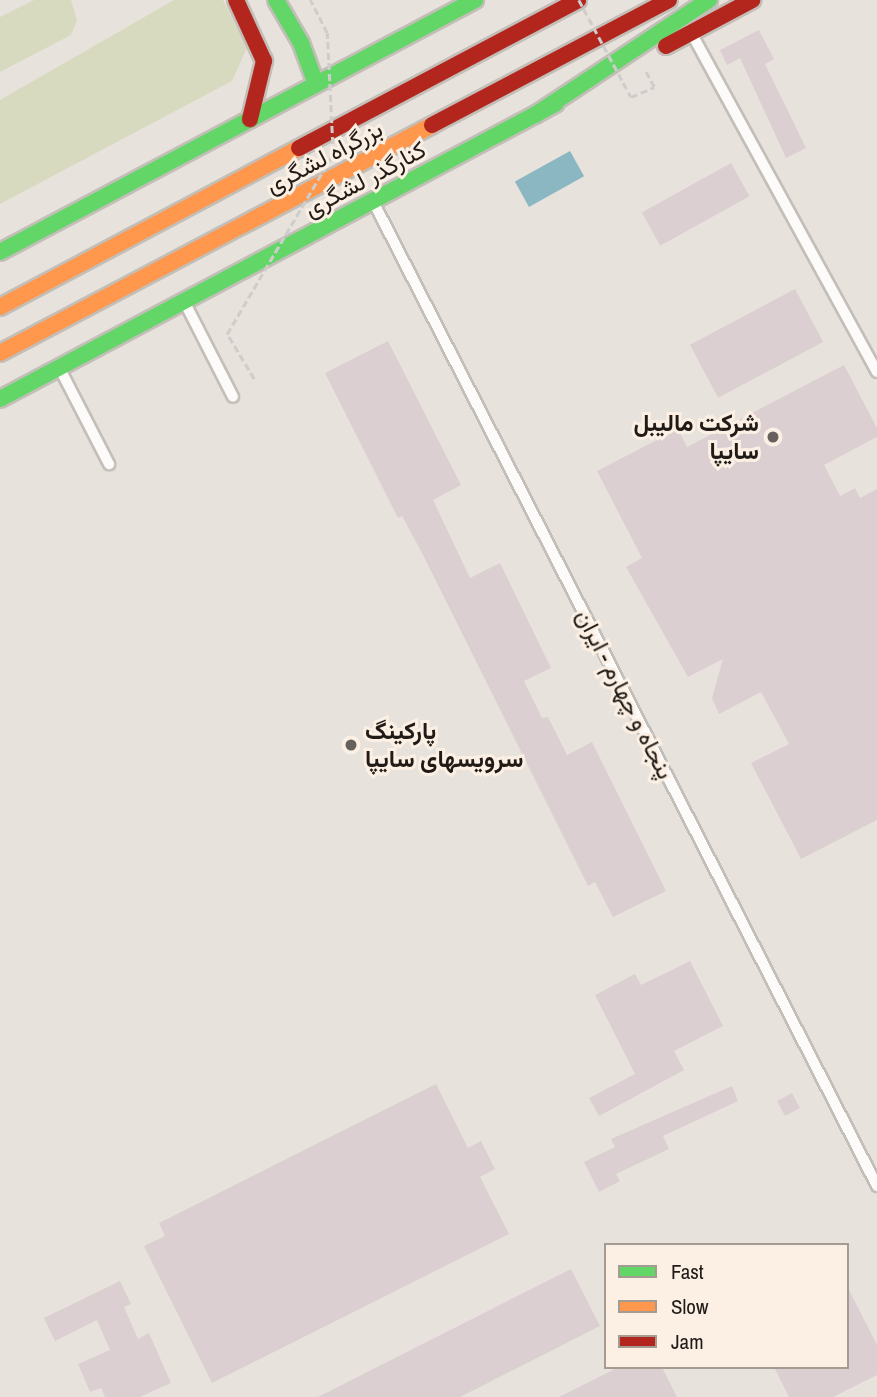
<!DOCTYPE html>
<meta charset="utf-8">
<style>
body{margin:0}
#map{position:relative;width:877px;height:1397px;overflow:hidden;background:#e8e2dc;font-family:"Archivo Narrow",Vazirmatn,sans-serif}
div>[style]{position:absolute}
.green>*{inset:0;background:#d8dac0}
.water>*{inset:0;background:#8ab7c1;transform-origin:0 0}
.building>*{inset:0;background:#dccfd2;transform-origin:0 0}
.path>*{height:2.5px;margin-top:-1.25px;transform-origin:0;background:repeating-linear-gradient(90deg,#cecdcb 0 7px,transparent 0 10.5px)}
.roads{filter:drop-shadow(2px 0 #c3beb8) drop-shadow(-2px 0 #c3beb8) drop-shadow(0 2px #c3beb8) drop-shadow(0 -2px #c3beb8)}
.lane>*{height:10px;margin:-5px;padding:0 5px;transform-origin:5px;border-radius:5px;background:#fcfbfa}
.fast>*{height:16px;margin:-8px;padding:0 8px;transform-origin:8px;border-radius:8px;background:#63d668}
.slow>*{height:16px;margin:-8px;padding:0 8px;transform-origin:8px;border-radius:8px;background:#ff974d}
.jam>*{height:16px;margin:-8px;padding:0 8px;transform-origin:8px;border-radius:8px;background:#b3261e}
.path-bridge>*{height:2.5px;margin-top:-1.25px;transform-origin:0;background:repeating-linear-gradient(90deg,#cecdcb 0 7px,transparent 0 10.5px)}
.dots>*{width:19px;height:19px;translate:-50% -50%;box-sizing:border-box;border:4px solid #fcf0e4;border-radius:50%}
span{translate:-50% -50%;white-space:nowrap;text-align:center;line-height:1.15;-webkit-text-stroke:6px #fcf0e4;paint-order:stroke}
.street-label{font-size:24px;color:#201b17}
.poi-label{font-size:24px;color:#201b17;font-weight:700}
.right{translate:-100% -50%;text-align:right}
.left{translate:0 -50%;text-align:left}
.legend{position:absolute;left:604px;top:1243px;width:245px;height:126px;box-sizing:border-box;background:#fcf0e4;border:2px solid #a49b92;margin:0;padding:9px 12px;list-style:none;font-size:21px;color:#201b17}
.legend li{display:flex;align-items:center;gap:14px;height:35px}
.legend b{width:35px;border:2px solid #a49b92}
</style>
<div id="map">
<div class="green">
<i style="clip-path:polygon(34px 0,71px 0,77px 20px,71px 35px,0 72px,0 17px)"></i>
<i style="clip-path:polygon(174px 0,223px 0,247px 48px,232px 81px,0 204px,0 100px)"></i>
</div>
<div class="water">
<i style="left:570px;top:151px;width:29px;height:63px;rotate:61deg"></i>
</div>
<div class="building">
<i style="clip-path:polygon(759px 30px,774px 59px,765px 64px,806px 148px,786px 158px,740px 58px,727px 65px,720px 50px)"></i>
<i style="left:731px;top:163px;width:38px;height:102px;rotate:61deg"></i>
<i style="left:795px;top:289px;width:60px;height:119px;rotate:62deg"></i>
<i style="clip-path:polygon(388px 341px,461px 485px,433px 500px,470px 578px,500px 563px,551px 668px,524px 681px,542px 718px,548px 717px,567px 755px,592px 742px,666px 891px,613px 917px,595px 882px,588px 886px,422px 553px,402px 516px,398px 518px,325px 373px)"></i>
<i style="clip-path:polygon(844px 365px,877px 428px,877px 437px,824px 465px,840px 496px,855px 488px,860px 498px,877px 489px,877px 820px,801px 859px,751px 763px,789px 744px,761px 692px,719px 714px,712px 698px,723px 659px,688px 677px,626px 567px,642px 558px,597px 471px,678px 429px,687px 447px)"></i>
<i style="clip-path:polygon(690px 961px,723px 1026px,674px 1051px,684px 1070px,599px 1116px,589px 1098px,635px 1074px,595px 995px,635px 974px,641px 985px)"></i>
<i style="clip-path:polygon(436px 1084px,468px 1148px,481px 1141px,495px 1169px,480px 1177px,509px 1234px,212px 1383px,144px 1246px,165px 1236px,159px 1223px)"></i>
<i style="clip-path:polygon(732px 1086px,738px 1101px,663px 1136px,669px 1149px,616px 1174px,620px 1181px,599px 1192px,584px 1162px,615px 1147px,611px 1139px)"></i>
<i style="left:792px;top:1093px;width:17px;height:17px;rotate:62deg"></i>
<i style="clip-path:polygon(571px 1269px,600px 1326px,460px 1397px,318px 1397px)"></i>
<i style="clip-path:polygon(120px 1281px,131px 1304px,124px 1307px,138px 1339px,149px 1333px,171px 1383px,140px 1397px,105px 1397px,101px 1388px,90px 1392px,78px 1364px,110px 1350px,97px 1320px,55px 1341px,44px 1318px)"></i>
<i style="clip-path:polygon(847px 1286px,877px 1345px,877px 1375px,833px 1397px,789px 1397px,774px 1367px,847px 1367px)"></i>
<i style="clip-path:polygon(619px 1367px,662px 1367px,677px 1397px,559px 1397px)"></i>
</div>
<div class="path">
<i style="left:631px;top:97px;width:25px;rotate:-23deg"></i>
<i style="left:654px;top:87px;width:17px;rotate:-118deg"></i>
</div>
<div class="roads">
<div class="lane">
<i style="left:693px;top:36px;width:383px;rotate:61.3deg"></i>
<i style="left:375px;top:205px;width:1102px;rotate:62.9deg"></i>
<i style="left:186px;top:305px;width:103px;rotate:62.9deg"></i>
<i style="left:61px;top:371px;width:105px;rotate:62.7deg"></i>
</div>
<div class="fast">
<i style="left:276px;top:0;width:50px;rotate:59.8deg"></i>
<i style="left:301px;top:43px;width:44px;rotate:69.9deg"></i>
<i style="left:535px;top:115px;width:209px;rotate:-33.5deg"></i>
<i style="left:0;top:252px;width:538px;rotate:-27.95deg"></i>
<i style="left:0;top:399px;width:629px;rotate:-27.99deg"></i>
</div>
<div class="slow">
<i style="left:0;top:307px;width:339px;rotate:-28deg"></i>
<i style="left:0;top:353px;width:488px;rotate:-27.8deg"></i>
</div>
<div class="jam">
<i style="left:236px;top:0;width:67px;rotate:65.3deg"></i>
<i style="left:264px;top:61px;width:60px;rotate:103.6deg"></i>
<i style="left:666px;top:46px;width:98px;rotate:-28.1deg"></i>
<i style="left:432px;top:125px;width:268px;rotate:-27.8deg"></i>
<i style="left:299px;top:148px;width:316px;rotate:-27.9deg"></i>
</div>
</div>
<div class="path-bridge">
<i style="left:579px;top:0;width:110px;rotate:61.8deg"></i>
<i style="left:254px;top:379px;width:52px;rotate:-121deg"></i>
<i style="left:227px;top:334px;width:209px;rotate:-59.5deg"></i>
<i style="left:333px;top:154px;width:121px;rotate:-92.8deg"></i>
<i style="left:327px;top:33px;width:37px;rotate:-117deg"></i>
</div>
<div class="dots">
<i style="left:773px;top:437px;background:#66615c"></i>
<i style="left:351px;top:745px;background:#66615c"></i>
</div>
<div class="street-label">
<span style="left:324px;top:157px;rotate:-28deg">بزرگراه لشگری</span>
<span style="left:365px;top:179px;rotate:-28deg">کنارگذر لشگری</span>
<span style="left:625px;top:694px;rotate:63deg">پنجاه و چهارم - ایران</span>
</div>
<div class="poi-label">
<span class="right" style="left:759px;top:437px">شرکت مالیبل<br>سایپا</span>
<span class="left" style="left:365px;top:745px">پارکینگ<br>سرویسهای سایپا</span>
</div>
<ul class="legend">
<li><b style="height:9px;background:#63d668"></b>Fast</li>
<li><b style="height:9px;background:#ff974d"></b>Slow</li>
<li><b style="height:9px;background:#b3261e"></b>Jam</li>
</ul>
</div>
